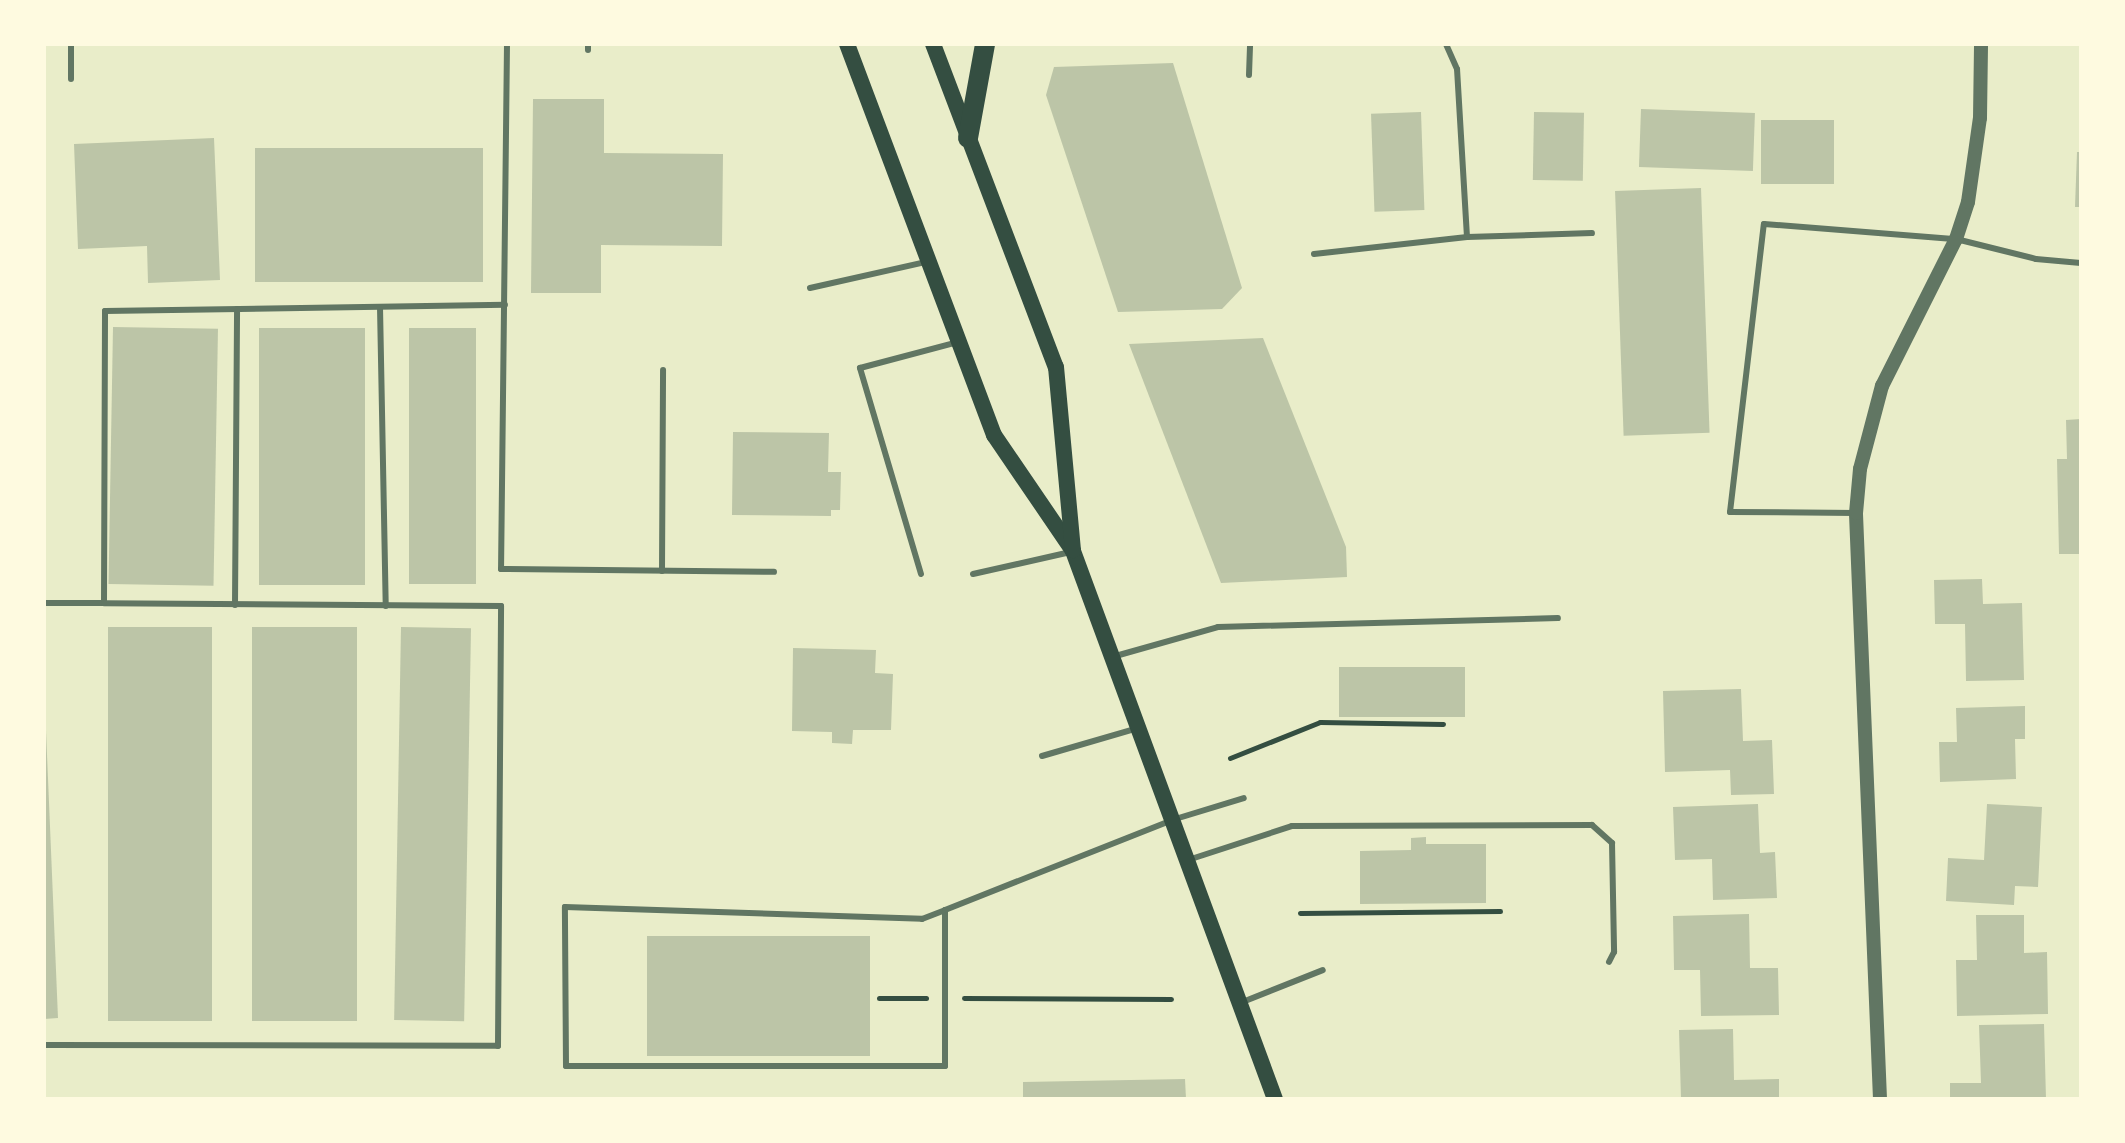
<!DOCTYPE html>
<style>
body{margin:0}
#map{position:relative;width:2125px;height:1143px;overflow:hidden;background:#e9edc9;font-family:Ubuntu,sans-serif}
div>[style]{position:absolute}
.building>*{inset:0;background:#bcc5a7;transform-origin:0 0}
.path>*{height:5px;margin:-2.5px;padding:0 2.5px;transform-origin:2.5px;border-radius:2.5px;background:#344e41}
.service>*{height:6px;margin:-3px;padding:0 3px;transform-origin:3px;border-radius:3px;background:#617663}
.tertiary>*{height:14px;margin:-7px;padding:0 7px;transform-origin:7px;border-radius:7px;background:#617663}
.secondary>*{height:16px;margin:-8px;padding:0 8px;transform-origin:8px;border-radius:8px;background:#344e41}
.primary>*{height:20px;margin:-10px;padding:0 10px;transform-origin:10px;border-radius:10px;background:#344e41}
span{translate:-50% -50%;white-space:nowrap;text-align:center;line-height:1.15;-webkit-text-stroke:6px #fefae0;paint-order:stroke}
.frame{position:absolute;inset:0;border:46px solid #fefae0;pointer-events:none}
</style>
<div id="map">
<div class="building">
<i style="clip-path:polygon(1173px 63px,1242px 288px,1222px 309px,1118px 312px,1046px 95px,1054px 67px)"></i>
<i style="clip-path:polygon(533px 99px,604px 99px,604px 153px,723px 154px,722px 246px,601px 245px,601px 293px,531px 293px)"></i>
<i style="left:1641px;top:109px;width:114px;height:58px;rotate:2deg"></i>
<i style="left:1421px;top:112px;width:98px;height:50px;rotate:88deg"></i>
<i style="left:1534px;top:112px;width:50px;height:68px;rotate:1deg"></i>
<i style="left:1761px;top:120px;width:73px;height:64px"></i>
<i style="clip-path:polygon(214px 138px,220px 280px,148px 283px,147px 246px,78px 249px,74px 144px)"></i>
<i style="left:255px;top:148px;width:228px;height:134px"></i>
<i style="clip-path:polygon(2077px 152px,2081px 152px,2081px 207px,2075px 207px)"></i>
<i style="left:1701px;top:188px;width:245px;height:86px;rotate:88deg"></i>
<i style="left:113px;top:327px;width:105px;height:257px;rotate:1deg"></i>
<i style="left:259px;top:328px;width:106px;height:257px"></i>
<i style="left:409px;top:328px;width:67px;height:256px"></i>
<i style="clip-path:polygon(1263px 338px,1346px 547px,1347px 577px,1221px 583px,1129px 344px)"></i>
<i style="clip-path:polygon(2081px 419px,2081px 554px,2059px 554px,2057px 459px,2067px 459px,2066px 420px)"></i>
<i style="clip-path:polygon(733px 432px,829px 433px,828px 472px,841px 472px,840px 510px,831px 510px,831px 516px,732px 515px)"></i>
<i style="clip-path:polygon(1982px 579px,1983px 604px,2022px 603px,2024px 680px,1966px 681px,1965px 624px,1935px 624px,1934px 580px)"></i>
<i style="left:108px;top:627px;width:104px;height:394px"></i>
<i style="left:252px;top:627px;width:105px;height:394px"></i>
<i style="left:401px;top:627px;width:70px;height:393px;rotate:1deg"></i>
<i style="clip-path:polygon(793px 648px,876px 650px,875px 673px,893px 674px,891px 730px,853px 730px,852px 744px,832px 743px,832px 732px,792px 731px)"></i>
<i style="left:1339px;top:667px;width:126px;height:50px"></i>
<i style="clip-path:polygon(44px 683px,58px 1018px,44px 1019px)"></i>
<i style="clip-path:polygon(1741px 689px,1743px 741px,1772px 740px,1774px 794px,1731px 795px,1730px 770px,1665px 772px,1663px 691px)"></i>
<i style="clip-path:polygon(2025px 706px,2025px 739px,2015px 739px,2016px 779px,1940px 782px,1939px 742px,1957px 742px,1956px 708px)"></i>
<i style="clip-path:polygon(1758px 804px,1760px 853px,1775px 852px,1777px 898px,1713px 900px,1712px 859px,1675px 860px,1673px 807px)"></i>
<i style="clip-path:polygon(1987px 804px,2042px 807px,2038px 887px,2015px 886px,2014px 905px,1946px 901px,1948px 858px,1984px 860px)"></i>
<i style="clip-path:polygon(1426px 837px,1426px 844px,1486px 844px,1486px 903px,1360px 904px,1360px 851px,1411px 850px,1411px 838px)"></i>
<i style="clip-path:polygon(1749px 914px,1750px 968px,1778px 968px,1779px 1015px,1701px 1016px,1700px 970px,1674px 970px,1673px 916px)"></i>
<i style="clip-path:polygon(1976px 915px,2024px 915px,2024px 953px,2047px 952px,2048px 1014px,1957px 1016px,1956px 960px,1977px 960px)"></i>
<i style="left:870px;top:936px;width:120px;height:223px;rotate:90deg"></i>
<i style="clip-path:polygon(2044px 1024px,2046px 1099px,1950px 1099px,1950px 1083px,1981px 1083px,1979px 1025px)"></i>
<i style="clip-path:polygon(1733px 1029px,1734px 1080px,1779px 1079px,1779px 1099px,1681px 1099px,1679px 1030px)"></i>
<i style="clip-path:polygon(1185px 1079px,1186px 1099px,1023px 1099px,1023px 1082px)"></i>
</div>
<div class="path">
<i style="left:1230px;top:758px;width:97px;rotate:-21.8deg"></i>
<i style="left:1320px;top:722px;width:123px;rotate:0.9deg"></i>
<i style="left:1300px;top:913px;width:200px;rotate:-0.6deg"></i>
<i style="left:879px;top:998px;width:47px"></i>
<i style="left:964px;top:998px;width:207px;rotate:0.3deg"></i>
</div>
<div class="service">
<i style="left:71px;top:44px;width:35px;rotate:90deg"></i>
<i style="left:507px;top:44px;width:525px;rotate:90.65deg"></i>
<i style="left:501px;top:569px;width:273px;rotate:0.6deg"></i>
<i style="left:588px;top:44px;width:6px;rotate:90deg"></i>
<i style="left:1249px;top:75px;width:31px;rotate:-88deg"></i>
<i style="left:1467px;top:237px;width:125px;rotate:-1.8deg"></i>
<i style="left:1314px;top:254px;width:154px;rotate:-6.3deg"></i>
<i style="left:1467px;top:237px;width:168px;rotate:-93.4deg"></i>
<i style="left:1457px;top:69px;width:27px;rotate:-114deg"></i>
<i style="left:810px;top:288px;width:118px;rotate:-12.7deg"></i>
<i style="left:380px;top:307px;width:299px;rotate:88.9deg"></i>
<i style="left:1856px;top:513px;width:126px;rotate:-179.5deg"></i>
<i style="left:1730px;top:512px;width:290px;rotate:-83.3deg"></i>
<i style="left:1764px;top:224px;width:193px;rotate:4.5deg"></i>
<i style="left:1956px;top:239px;width:82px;rotate:14deg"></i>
<i style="left:2036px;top:259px;width:45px;rotate:5.1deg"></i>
<i style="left:662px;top:571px;width:201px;rotate:-89.7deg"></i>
<i style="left:921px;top:574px;width:215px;rotate:-106.5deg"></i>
<i style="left:860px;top:368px;width:101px;rotate:-14.9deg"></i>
<i style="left:973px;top:574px;width:100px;rotate:-12.7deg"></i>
<i style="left:44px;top:603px;width:60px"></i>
<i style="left:235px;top:605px;width:296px;rotate:-89.6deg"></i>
<i style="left:1112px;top:657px;width:110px;rotate:-15.8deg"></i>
<i style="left:1218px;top:627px;width:340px;rotate:-1.5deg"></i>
<i style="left:1042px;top:756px;width:97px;rotate:-16.2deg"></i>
<i style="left:1188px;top:860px;width:109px;rotate:-18.1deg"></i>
<i style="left:1292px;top:826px;width:300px;rotate:-0.2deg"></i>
<i style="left:1592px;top:825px;width:27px;rotate:42deg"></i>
<i style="left:1612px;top:843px;width:109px;rotate:88.9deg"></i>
<i style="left:1614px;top:952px;width:11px;rotate:117deg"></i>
<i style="left:945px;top:910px;width:156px;rotate:90deg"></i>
<i style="left:945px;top:1066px;width:379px;rotate:180deg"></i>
<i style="left:566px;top:1066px;width:159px;rotate:-90.4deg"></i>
<i style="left:565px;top:907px;width:357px;rotate:1.9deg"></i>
<i style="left:922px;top:919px;width:25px;rotate:-21deg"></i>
<i style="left:945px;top:910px;width:244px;rotate:-21.6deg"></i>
<i style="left:1172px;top:820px;width:75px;rotate:-17deg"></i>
<i style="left:1240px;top:1003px;width:89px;rotate:-21.7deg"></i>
<i style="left:44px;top:1045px;width:454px;rotate:0.1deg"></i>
<i style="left:498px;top:1046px;width:440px;rotate:-89.6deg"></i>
<i style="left:501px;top:606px;width:397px;rotate:-179.6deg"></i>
<i style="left:104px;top:603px;width:292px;rotate:-89.8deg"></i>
<i style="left:105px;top:311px;width:400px;rotate:-0.9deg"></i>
</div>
<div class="tertiary">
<i style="left:1880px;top:1099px;width:586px;rotate:-92.35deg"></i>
<i style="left:1856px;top:513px;width:44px;rotate:-84.8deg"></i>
<i style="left:1860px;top:469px;width:86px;rotate:-75.2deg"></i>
<i style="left:1882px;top:386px;width:165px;rotate:-63.3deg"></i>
<i style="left:1956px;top:239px;width:39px;rotate:-72deg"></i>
<i style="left:1968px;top:202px;width:85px;rotate:-81.9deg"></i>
<i style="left:1980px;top:118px;width:74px;rotate:-89.2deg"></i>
</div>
<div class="secondary">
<i style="left:847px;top:44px;width:418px;rotate:69.4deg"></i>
<i style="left:994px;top:435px;width:140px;rotate:55.7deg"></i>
<i style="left:1073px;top:551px;width:584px;rotate:69.77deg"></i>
<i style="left:933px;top:44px;width:346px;rotate:69.2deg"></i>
<i style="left:1056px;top:367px;width:184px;rotate:84.7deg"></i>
</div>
<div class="primary">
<i style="left:968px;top:138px;width:96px;rotate:-79.7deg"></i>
</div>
<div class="frame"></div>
</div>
